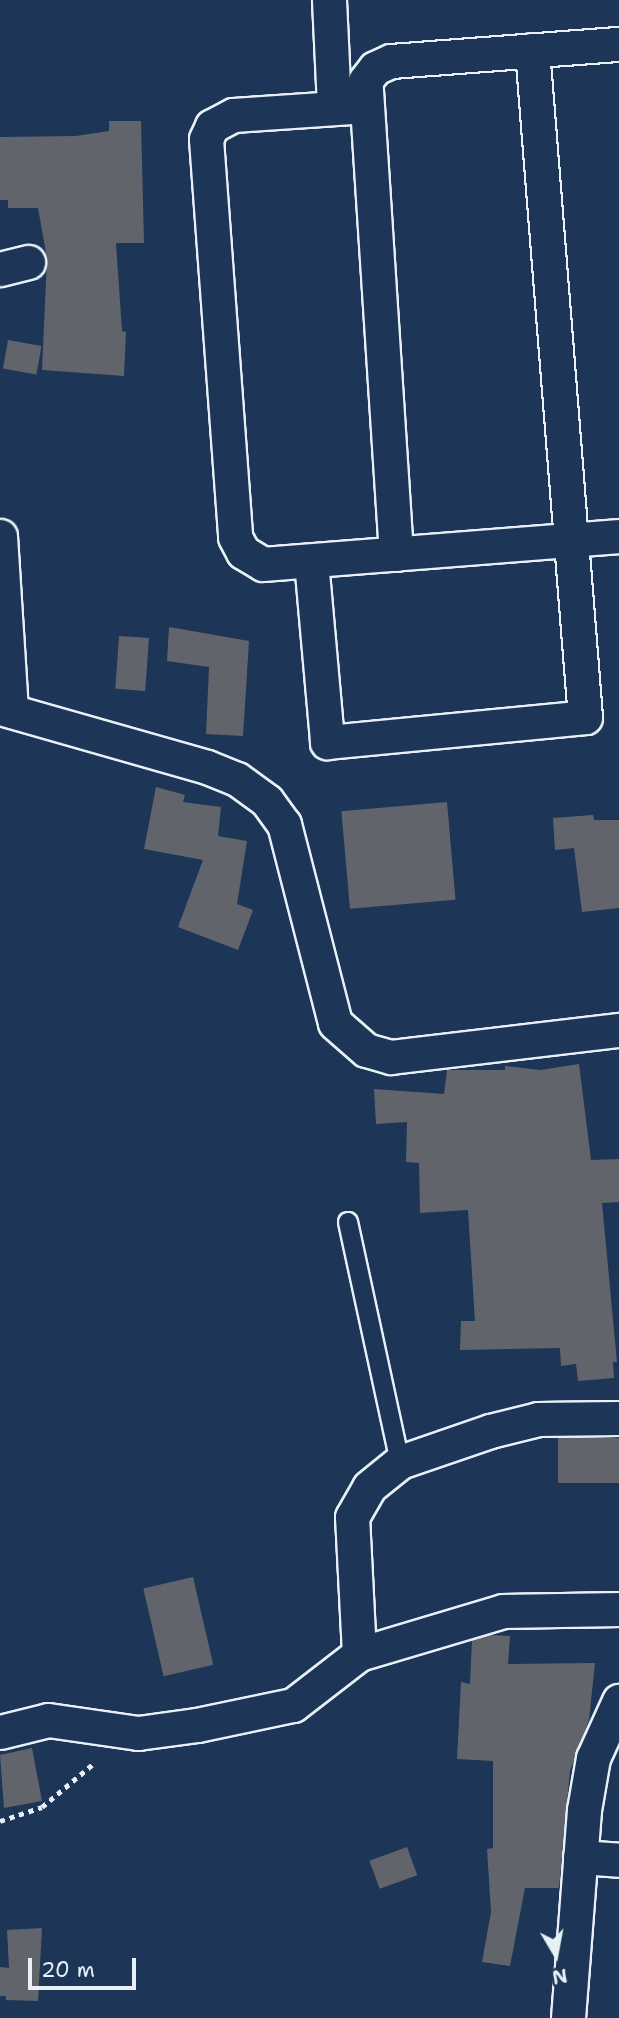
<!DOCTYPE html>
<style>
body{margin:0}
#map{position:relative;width:619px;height:2018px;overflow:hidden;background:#1d3557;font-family:"Shantell Sans",sans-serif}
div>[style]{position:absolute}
.building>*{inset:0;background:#62646c;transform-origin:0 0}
.path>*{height:4.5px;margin-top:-2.25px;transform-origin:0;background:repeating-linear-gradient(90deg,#e8f1f8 0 5px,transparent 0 10px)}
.roads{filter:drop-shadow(2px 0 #e8f1f8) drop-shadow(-2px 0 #e8f1f8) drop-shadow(0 2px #e8f1f8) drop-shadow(0 -2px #e8f1f8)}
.service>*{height:18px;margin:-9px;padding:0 9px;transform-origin:9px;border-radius:9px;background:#1d3557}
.minor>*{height:33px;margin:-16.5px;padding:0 16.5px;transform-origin:16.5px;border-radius:16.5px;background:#1d3557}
span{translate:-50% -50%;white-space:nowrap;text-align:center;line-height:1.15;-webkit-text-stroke:7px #1d3557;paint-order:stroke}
.north{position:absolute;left:521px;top:1920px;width:70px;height:70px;-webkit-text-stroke:5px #1d3557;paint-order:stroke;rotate:170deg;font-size:19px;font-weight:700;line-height:28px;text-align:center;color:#e8f1f8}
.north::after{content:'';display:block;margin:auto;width:24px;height:32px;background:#e8f1f8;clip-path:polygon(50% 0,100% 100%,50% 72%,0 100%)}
.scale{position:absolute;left:28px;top:1958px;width:108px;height:32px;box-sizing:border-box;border:4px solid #e8f1f8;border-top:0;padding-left:9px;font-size:21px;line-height:24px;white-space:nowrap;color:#e8f1f8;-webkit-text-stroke:5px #1d3557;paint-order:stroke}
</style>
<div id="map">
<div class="building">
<i style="clip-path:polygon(109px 121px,141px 121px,144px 243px,116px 243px,122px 331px,126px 332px,124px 376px,42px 370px,47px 258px,38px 208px,8px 208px,8px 200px,0 200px,0 137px,76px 136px,109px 131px)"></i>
<i style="left:8px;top:340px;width:34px;height:29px;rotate:10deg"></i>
<i style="clip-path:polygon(169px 627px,249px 641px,243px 736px,206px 734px,209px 667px,167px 661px)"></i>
<i style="left:119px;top:636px;width:30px;height:53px;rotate:4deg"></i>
<i style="clip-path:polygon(156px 787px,185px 795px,183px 802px,221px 807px,218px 836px,247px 841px,237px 904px,253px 910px,238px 950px,178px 927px,203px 860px,144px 849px)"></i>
<i style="left:447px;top:802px;width:98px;height:106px;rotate:85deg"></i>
<i style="clip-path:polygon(593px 815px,594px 820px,619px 820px,619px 908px,582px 912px,574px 848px,555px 850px,553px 818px)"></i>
<i style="clip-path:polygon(579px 1064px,591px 1160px,619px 1159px,619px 1202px,602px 1203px,617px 1362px,613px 1362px,614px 1378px,578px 1381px,576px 1364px,561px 1366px,560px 1348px,460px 1350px,461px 1321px,475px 1321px,468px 1210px,420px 1213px,419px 1163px,406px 1162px,407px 1122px,376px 1124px,374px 1089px,444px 1094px,447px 1070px,505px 1070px,505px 1066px,540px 1070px)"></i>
<i style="left:558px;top:1438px;width:61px;height:45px"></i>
<i style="left:193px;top:1577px;width:90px;height:51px;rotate:77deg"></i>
<i style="clip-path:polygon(489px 1635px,510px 1636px,508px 1664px,595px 1663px,589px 1720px,570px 1771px,559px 1888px,525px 1888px,510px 1966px,482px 1962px,491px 1912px,487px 1849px,493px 1848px,493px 1761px,457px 1759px,461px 1682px,470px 1684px,472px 1640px)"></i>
<i style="clip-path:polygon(32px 1748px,42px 1801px,4px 1808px,0 1755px)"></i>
<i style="left:407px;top:1847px;width:30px;height:40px;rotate:70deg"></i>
<i style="clip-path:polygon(42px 1928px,38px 2001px,6px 2000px,6px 1996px,0 1996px,0 1967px,9px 1968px,7px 1930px)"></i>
</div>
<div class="path">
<i style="left:0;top:1821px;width:44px;rotate:-18.4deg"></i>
<i style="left:42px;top:1807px;width:68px;rotate:-40.2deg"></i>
</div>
<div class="roads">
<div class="service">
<i style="left:348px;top:1222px;width:246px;rotate:77.8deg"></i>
</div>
<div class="minor">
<i style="left:329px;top:0;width:108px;rotate:87.3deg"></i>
<i style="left:366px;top:106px;width:133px;rotate:176.1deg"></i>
<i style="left:233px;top:115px;width:24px;rotate:152deg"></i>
<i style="left:212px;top:126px;width:14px;rotate:115deg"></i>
<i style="left:206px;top:139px;width:399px;rotate:85.8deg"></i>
<i style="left:235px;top:537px;width:17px;rotate:62deg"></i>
<i style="left:243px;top:552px;width:23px;rotate:31deg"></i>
<i style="left:263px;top:564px;width:357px;rotate:-4.5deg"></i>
<i style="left:0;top:269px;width:29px;rotate:-14deg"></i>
<i style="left:0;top:536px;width:175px;rotate:86.4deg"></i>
<i style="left:396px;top:554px;width:474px;rotate:-93.7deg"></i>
<i style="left:365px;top:81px;width:16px;rotate:-52deg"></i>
<i style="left:375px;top:68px;width:17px;rotate:-24deg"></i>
<i style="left:391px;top:61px;width:229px;rotate:-4.3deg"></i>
<i style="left:311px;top:561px;width:182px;rotate:84.9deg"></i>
<i style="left:327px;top:742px;width:259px;rotate:-5.5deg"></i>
<i style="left:585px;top:717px;width:669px;rotate:-94.54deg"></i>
<i style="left:0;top:708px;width:215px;rotate:15.9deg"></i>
<i style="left:207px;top:767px;width:32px;rotate:22deg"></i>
<i style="left:237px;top:779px;width:37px;rotate:36deg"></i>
<i style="left:267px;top:801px;width:29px;rotate:54deg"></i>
<i style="left:284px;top:824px;width:205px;rotate:75.6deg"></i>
<i style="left:335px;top:1023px;width:41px;rotate:41.1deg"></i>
<i style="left:366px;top:1050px;width:26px;rotate:16deg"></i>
<i style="left:391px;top:1057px;width:230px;rotate:-6.8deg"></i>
<i style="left:359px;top:1654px;width:137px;rotate:-92.9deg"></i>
<i style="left:352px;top:1517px;width:34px;rotate:-60deg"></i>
<i style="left:369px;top:1487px;width:40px;rotate:-39deg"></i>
<i style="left:400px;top:1462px;width:95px;rotate:-19deg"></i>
<i style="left:490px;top:1431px;width:49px;rotate:-14deg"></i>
<i style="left:538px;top:1419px;width:81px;rotate:-0.7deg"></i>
<i style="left:0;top:1732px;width:49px;rotate:-14deg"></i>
<i style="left:48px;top:1720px;width:91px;rotate:8.2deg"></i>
<i style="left:138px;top:1733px;width:60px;rotate:-7.7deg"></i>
<i style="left:197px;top:1725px;width:98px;rotate:-11.8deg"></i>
<i style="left:293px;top:1705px;width:83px;rotate:-37.7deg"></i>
<i style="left:359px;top:1654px;width:150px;rotate:-16.6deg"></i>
<i style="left:503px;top:1611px;width:116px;rotate:-1deg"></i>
<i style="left:580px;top:1857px;width:39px;rotate:4deg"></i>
<i style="left:568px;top:2018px;width:209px;rotate:-85.6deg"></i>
<i style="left:584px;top:1810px;width:53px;rotate:-80.2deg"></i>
<i style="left:593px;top:1758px;width:63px;rotate:-65.5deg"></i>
</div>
</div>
<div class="north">N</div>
<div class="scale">20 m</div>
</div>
